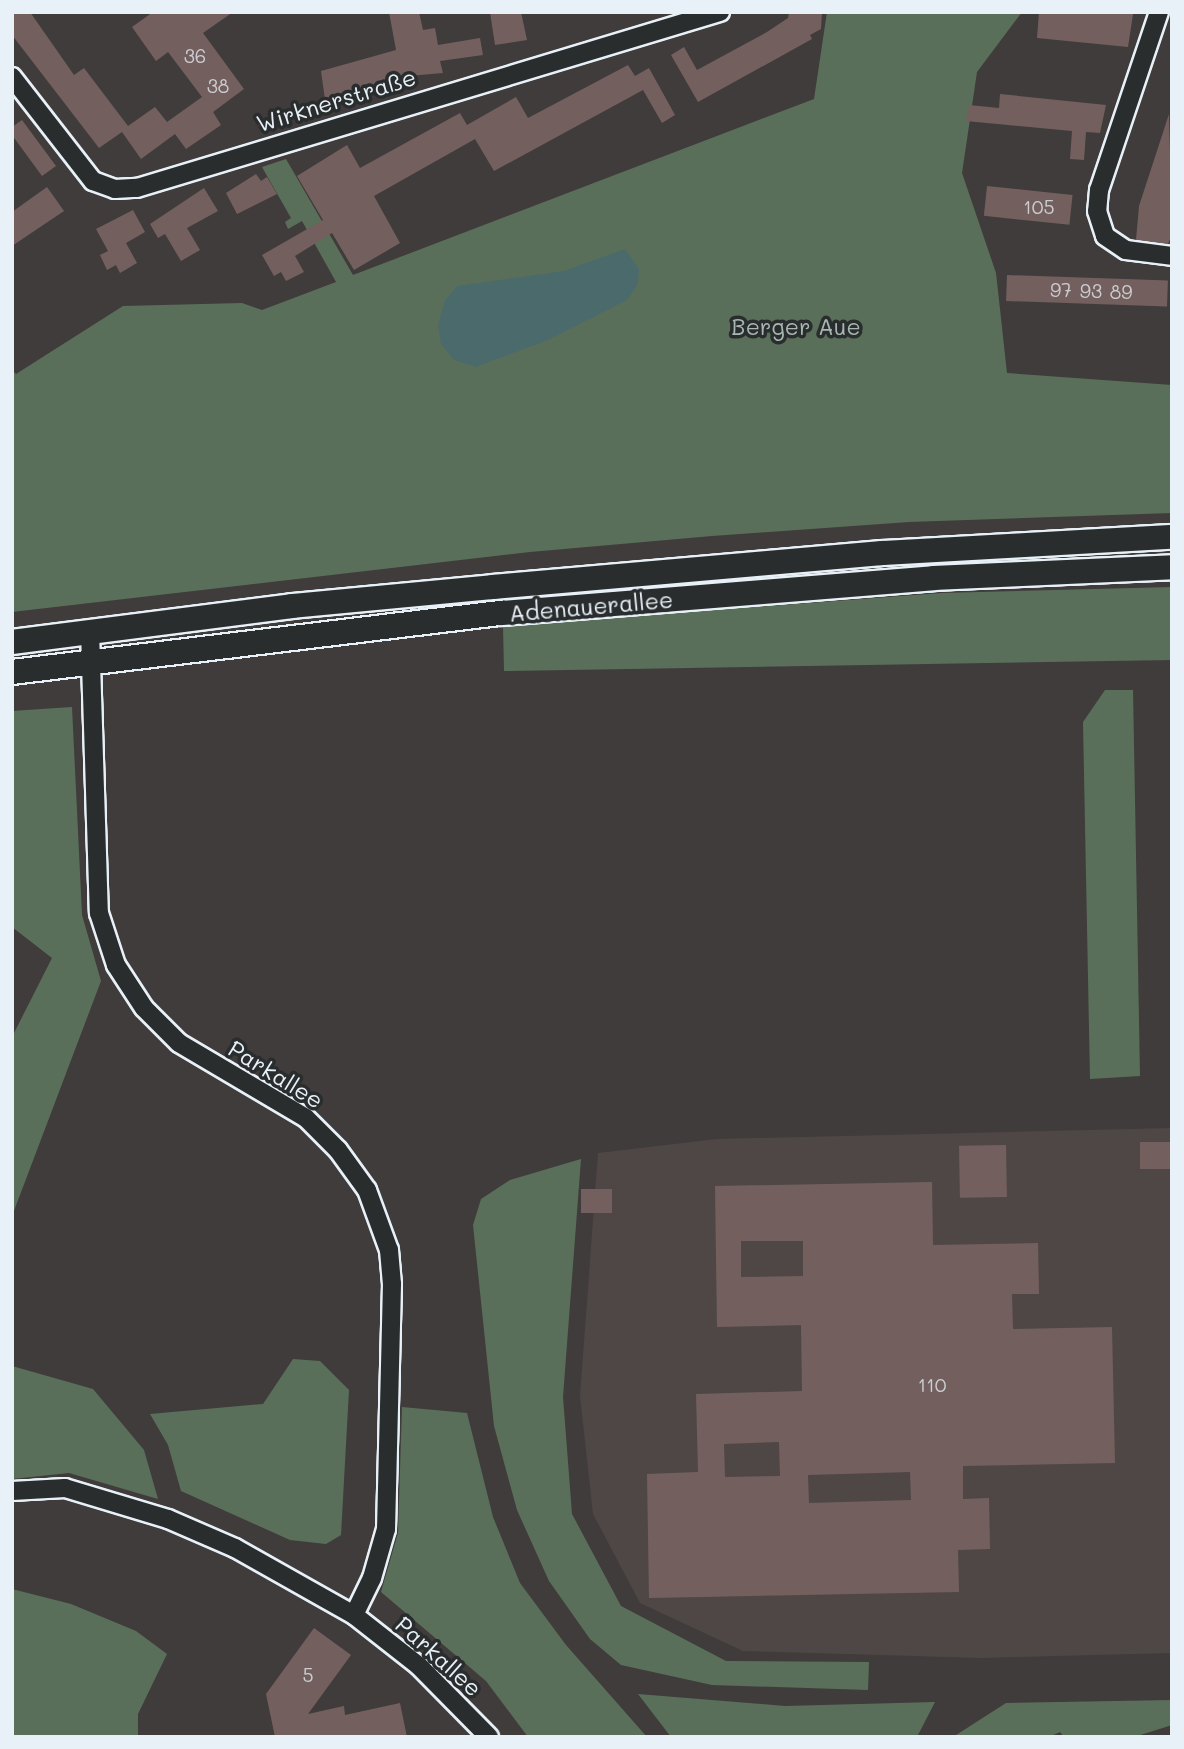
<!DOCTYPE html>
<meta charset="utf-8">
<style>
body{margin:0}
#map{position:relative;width:1184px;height:1749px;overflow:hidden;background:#403c3c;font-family:Mali,sans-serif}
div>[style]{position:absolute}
.built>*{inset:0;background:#4f4746}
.green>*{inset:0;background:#5a6f5a}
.water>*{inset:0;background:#4b6a6c}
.building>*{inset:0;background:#73605e;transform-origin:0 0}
.roads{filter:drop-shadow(2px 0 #e8f1f8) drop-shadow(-2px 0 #e8f1f8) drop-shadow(0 2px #e8f1f8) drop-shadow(0 -2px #e8f1f8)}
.minor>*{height:18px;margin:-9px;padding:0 9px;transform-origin:9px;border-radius:9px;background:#2a2d2e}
.secondary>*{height:24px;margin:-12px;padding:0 12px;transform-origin:12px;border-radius:12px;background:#2a2d2e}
span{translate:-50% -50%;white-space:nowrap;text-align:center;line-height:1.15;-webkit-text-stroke:7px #2a2d2e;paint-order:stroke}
.number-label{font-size:19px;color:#cbcdd2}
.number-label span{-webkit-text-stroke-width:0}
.street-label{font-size:23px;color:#e8f1f8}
.park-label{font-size:23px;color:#a8b6b1}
.frame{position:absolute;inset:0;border:14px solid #e8f1f8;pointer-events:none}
</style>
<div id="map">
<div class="built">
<i style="clip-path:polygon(1172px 1128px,1172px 1653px,982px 1658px,743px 1651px,640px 1603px,593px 1514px,580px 1396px,598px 1153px,717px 1139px)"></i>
</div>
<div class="green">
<i style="clip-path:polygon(827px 12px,1022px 12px,977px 72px,962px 173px,996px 273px,1007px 373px,1172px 385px,1172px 513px,909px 522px,712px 536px,530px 552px,12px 612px,12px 370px,16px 374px,123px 306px,242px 303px,262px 310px,336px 282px,302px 221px,288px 229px,285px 222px,291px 218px,262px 167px,286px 159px,353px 275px,814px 99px)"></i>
<i style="clip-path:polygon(1172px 587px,1172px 660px,504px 671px,503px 626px,941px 593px)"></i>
<i style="clip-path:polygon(1105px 690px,1133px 690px,1140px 1076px,1090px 1079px,1083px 722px)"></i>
<i style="clip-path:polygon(72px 707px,82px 915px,101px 981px,12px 1216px,12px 1037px,52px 958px,12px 927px,12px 711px)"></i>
<i style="clip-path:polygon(581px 1159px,563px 1397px,572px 1514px,621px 1606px,726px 1661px,869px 1662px,868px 1690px,712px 1685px,621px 1665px,590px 1639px,549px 1581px,517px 1510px,494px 1426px,473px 1225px,481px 1199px,510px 1180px)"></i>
<i style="clip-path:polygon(293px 1359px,320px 1361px,349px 1390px,341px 1535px,326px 1544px,290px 1540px,181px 1491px,168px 1445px,150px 1414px,263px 1404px)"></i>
<i style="clip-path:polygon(12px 1366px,93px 1389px,144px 1450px,158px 1499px,69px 1473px,12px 1479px)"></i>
<i style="clip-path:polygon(402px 1407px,467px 1413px,493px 1517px,520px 1583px,566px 1645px,647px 1737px,528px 1737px,486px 1681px,381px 1592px,398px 1533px)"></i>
<i style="clip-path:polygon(12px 1589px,71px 1604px,136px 1631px,167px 1654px,138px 1714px,138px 1737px,12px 1737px)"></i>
<i style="clip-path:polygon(638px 1694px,785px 1706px,935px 1702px,917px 1737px,671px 1737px)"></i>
<i style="clip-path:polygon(1172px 1700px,1172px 1725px,1134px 1737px,1064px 1737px,1060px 1732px,1049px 1737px,953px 1737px,1006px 1703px)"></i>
</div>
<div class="water">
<i style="clip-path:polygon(625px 249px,639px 269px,638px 284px,627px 300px,548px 340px,476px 367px,454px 360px,441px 344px,438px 325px,445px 300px,457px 286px,564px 271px)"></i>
</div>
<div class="building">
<i style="clip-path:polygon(12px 12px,30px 12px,74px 75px,84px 68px,128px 126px,155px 107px,167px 122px,202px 97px,168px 52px,156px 61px,132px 27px,153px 12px,233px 12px,203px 33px,244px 89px,213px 112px,221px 125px,186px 149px,175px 134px,141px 159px,122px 132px,99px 148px,12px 35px)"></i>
<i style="clip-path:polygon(389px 12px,419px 12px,423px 30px,435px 28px,438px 45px,480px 38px,483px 55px,440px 61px,443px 73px,385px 78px,388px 88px,326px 107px,321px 71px,396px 50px)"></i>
<i style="clip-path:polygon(490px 12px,521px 12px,527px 40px,495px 45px)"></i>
<i style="clip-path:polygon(789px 12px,822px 12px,821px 29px,810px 35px,812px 39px,698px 102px,671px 55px,684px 47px,697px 70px,767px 32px,788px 18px)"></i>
<i style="clip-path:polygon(1039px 12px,1133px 14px,1128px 47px,1037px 38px)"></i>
<i style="clip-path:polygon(628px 65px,635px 76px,649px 68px,675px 115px,662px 123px,643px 90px,494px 171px,475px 139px,374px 196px,400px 243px,354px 270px,332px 233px,295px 256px,304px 272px,286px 281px,281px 272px,274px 276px,262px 255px,323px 220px,297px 176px,347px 145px,360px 168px,460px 113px,467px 125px,516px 97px,528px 118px)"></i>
<i style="clip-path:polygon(1000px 94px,1106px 105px,1100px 133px,1086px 132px,1084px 160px,1070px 159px,1072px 131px,966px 121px,969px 105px,999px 108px)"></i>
<i style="clip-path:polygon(1169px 114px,1172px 234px,1168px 244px,1136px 240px,1139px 206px)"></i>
<i style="clip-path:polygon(22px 120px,56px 166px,42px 176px,12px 135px,12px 127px)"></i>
<i style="clip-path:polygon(256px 174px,261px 181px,267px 177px,277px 194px,237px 214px,226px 193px)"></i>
<i style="left:987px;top:186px;width:86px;height:30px;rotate:6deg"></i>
<i style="clip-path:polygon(47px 187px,64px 211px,12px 246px,12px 212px)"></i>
<i style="clip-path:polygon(204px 188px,218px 211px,187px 228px,200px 250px,181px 261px,165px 234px,158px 238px,150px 224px)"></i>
<i style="clip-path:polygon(133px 210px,145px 232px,126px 243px,137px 263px,120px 273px,116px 265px,107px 270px,100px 255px,108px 251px,96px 229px)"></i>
<i style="left:1007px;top:275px;width:161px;height:26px;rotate:2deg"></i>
<i style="left:1172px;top:1142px;width:27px;height:32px;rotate:90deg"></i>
<i style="left:1006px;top:1145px;width:52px;height:47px;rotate:89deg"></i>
<i style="clip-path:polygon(evenodd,932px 1182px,933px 1245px,1038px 1243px,1039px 1294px,1012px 1294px,1013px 1329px,1112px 1327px,1115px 1463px,963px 1466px,963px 1499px,989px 1498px,990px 1549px,958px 1550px,959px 1592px,649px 1598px,647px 1474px,698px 1472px,696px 1394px,802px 1391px,801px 1325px,717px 1327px,715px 1186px,932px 1182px,741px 1241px,803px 1241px,803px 1276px,741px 1277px,741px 1241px,932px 1182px,779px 1442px,780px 1476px,725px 1477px,724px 1444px,779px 1442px,932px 1182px,910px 1472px,911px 1500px,809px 1503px,808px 1475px,910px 1472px)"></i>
<i style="left:581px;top:1189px;width:31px;height:24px"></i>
<i style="clip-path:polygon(314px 1628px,351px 1655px,308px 1714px,344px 1706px,345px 1715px,400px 1703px,407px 1737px,275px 1737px,266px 1694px)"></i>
</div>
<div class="roads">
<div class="minor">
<i style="left:1159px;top:12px;width:188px;rotate:108.6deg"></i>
<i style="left:1099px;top:190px;width:21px;rotate:95deg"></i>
<i style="left:1097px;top:211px;width:26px;rotate:72deg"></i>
<i style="left:1105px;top:236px;width:25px;rotate:34deg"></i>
<i style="left:1126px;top:250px;width:46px;rotate:7.4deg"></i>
<i style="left:12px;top:77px;width:132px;rotate:52.1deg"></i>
<i style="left:93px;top:181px;width:23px;rotate:20deg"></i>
<i style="left:115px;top:189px;width:22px;rotate:-3deg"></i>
<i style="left:137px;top:188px;width:609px;rotate:-16.8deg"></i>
<i style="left:90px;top:631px;width:282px;rotate:88.2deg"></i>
<i style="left:99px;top:913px;width:55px;rotate:71.9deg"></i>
<i style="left:116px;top:965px;width:51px;rotate:56.9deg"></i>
<i style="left:144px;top:1008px;width:49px;rotate:45deg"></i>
<i style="left:179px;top:1043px;width:147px;rotate:30.6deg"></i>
<i style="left:306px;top:1118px;width:45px;rotate:45deg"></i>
<i style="left:338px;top:1150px;width:49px;rotate:54.1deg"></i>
<i style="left:367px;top:1190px;width:64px;rotate:69.9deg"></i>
<i style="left:389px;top:1250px;width:34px;rotate:85deg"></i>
<i style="left:392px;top:1284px;width:245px;rotate:91.4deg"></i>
<i style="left:386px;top:1529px;width:51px;rotate:105.9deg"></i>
<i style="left:372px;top:1578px;width:41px;rotate:115.9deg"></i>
<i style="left:12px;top:1491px;width:53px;rotate:-3.2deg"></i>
<i style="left:65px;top:1488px;width:108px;rotate:16.8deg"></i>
<i style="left:168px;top:1519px;width:73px;rotate:23.4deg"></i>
<i style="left:235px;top:1548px;width:137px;rotate:29.4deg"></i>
<i style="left:354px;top:1615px;width:83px;rotate:38.1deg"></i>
<i style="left:419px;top:1666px;width:100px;rotate:45.4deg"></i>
</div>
<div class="secondary">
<i style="left:12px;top:642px;width:282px;rotate:-7.3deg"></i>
<i style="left:292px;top:606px;width:202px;rotate:-5.4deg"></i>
<i style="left:493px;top:587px;width:390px;rotate:-5deg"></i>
<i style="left:882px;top:553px;width:290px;rotate:-3.2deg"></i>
<i style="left:12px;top:672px;width:494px;rotate:-6.9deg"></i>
<i style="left:502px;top:613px;width:433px;rotate:-4.6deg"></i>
<i style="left:934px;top:578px;width:238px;rotate:-2.6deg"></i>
</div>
</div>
<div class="number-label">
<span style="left:195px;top:56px">36</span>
<span style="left:218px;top:86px">38</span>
<span style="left:1039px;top:207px">105</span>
<span style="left:1061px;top:290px">97</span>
<span style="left:1091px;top:291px">93</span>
<span style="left:1121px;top:292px">89</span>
<span style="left:932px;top:1385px">110</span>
<span style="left:308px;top:1675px">5</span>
</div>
<div class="street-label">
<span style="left:336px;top:100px;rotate:-17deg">Wirknerstraße</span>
<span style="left:591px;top:606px;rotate:-5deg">Adenauerallee</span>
<span style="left:276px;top:1074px;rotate:32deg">Parkallee</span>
<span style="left:439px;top:1656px;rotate:42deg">Parkallee</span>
</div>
<div class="park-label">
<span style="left:796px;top:326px">Berger Aue</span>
</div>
<div class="frame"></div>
</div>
